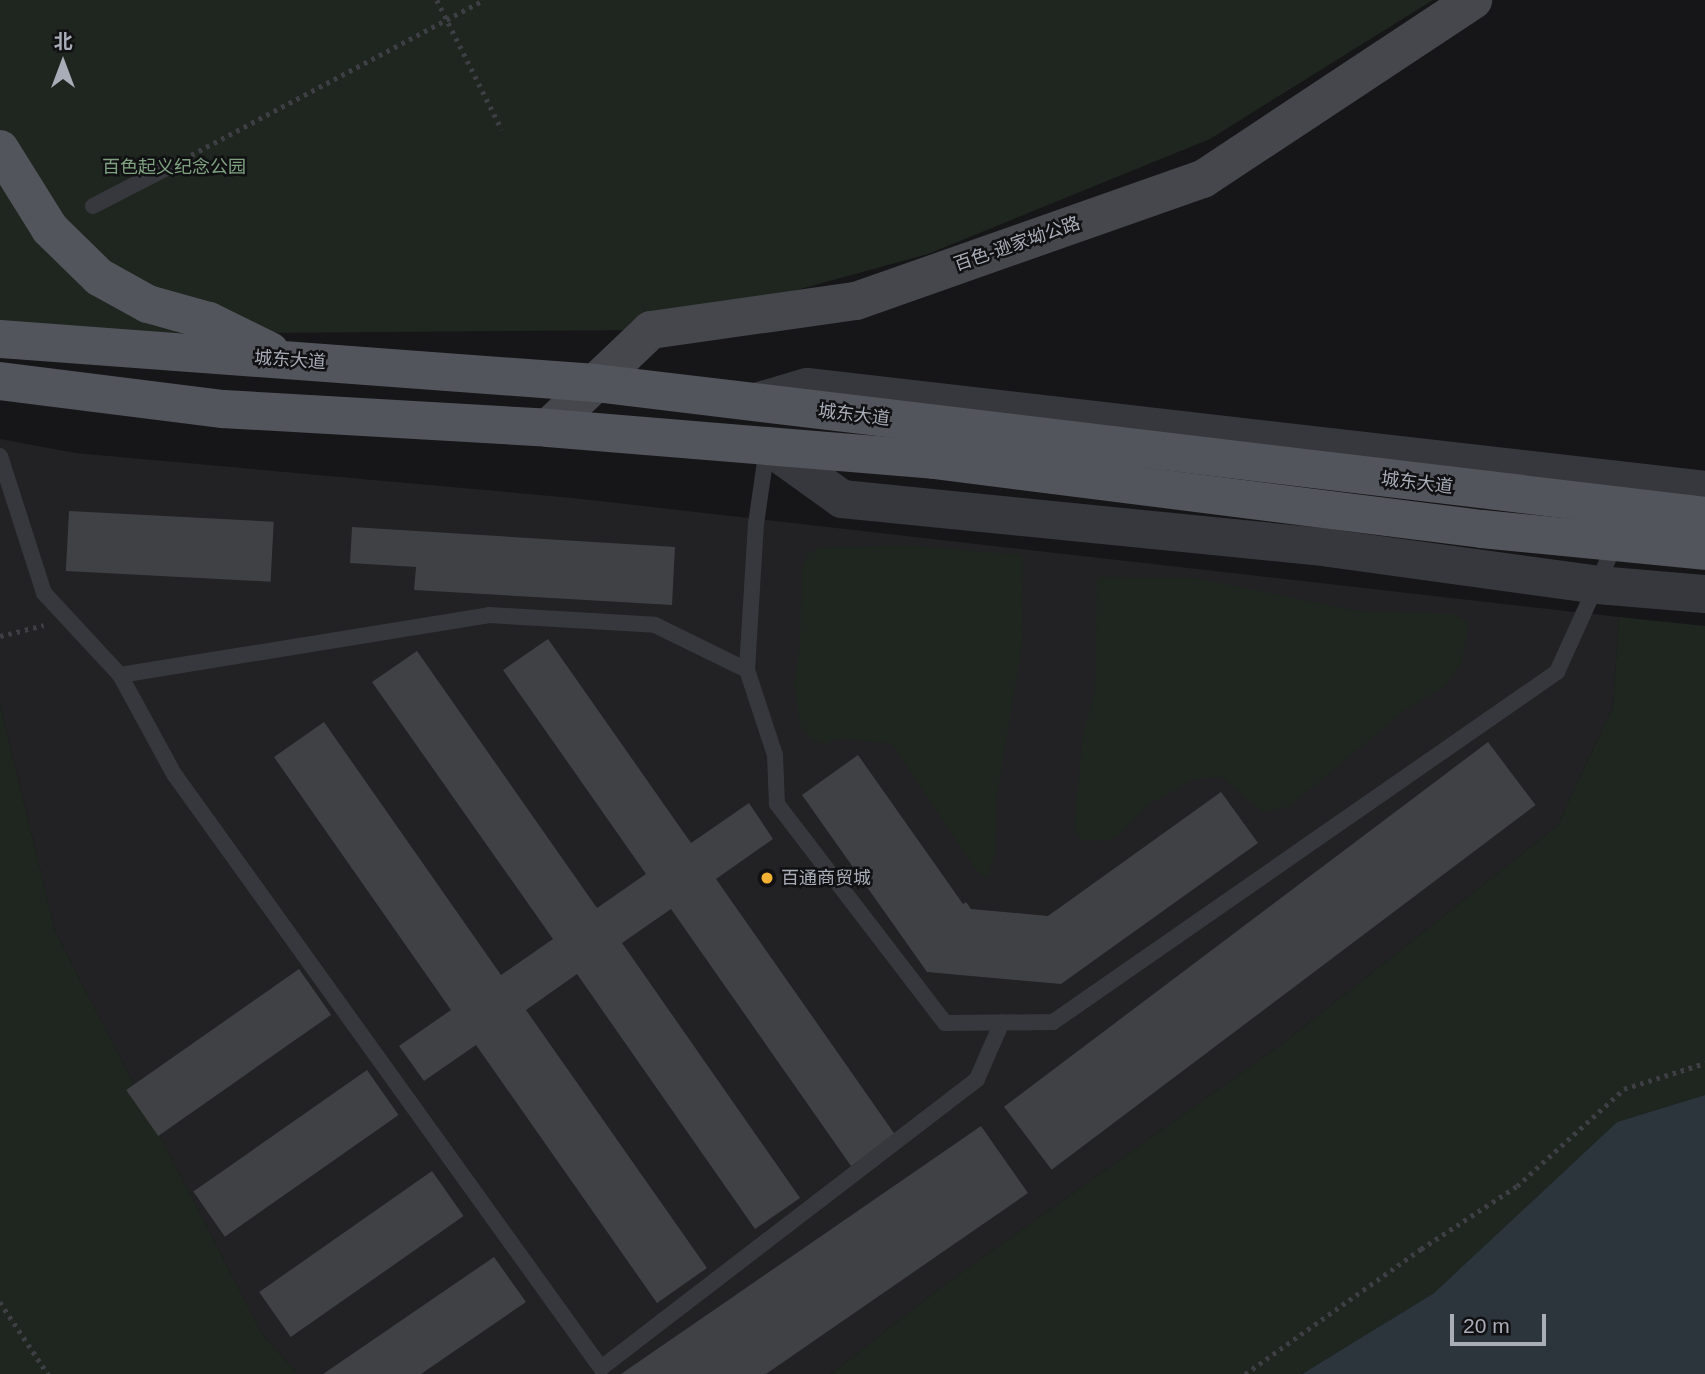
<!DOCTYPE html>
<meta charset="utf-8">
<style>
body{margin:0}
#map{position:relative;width:1705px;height:1374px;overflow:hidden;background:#161618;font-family:Arial,"Noto Sans SC",sans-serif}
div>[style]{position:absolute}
.built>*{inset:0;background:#222225}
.green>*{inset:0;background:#1e261f}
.water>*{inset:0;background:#2c353c}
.building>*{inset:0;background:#404145;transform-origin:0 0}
.path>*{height:4.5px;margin-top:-2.25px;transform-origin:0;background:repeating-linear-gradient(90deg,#3d3f44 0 3.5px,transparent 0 8.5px)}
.service>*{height:16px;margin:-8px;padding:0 8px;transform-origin:8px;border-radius:8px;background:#37383d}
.tertiary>*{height:38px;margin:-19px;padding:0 19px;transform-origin:19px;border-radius:19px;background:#37383d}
.secondary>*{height:38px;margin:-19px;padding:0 19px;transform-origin:19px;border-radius:19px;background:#45474d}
.primary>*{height:38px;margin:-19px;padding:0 19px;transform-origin:19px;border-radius:19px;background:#53555c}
.dots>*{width:19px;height:19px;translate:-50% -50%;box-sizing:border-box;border:4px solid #111113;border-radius:50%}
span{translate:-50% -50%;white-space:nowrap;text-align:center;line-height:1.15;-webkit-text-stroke:5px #111113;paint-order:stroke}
.park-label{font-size:18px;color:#7fa381}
.street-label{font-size:18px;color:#a8adb8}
.poi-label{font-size:18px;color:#a8adb8}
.left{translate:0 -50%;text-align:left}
.north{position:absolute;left:28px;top:28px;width:70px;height:70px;-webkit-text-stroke:5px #111113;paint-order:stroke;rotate:0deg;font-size:19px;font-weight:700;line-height:28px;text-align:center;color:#a8adb8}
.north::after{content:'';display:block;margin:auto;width:24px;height:32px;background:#a8adb8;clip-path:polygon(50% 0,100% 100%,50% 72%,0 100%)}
.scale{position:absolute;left:1450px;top:1314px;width:96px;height:32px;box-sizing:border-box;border:4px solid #a8adb8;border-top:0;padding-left:9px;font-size:21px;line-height:24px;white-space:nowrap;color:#a8adb8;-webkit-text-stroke:5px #111113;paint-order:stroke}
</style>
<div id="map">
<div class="built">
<i style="clip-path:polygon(0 439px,75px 453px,573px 498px,1619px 617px,1613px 707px,1557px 826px,1286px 1041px,940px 1288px,831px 1374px,298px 1374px,262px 1334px,55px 931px,0 704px)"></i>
</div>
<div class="green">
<i style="clip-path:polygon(0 0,1433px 0,1210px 139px,928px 254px,651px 330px,0 335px)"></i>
<i style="clip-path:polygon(918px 546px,1023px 555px,1022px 646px,997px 796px,995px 853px,987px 879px,976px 870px,892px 744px,837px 738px,825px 745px,811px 739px,800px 725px,794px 684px,800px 644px,802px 568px,808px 554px,820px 547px)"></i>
<i style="clip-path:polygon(1097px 577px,1194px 578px,1359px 611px,1455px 614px,1467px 622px,1467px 635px,1461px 664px,1444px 687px,1405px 710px,1290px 806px,1263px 812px,1222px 777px,1194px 779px,1148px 805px,1120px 834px,1107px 841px,1081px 840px,1074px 828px,1083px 734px,1095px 692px)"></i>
<i style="clip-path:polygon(1619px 617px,1705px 626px,1705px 1095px,1617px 1122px,1434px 1293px,1302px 1374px,831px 1374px,940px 1288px,1286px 1041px,1557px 826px,1613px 707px)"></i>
<i style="clip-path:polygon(0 704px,55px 931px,262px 1334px,298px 1374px,0 1374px)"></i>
</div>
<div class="water">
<i style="clip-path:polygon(1705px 1095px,1705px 1374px,1302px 1374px,1434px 1293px,1617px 1122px)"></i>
</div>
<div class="building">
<i style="left:69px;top:511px;width:205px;height:60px;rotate:3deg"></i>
<i style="clip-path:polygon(352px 527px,675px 547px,672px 605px,414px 590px,416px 567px,350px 563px)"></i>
<i style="clip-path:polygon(548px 639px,691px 843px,749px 803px,773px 839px,716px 879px,896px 1136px,851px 1166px,671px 909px,622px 943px,800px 1198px,755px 1229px,577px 974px,526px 1010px,707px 1268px,657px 1303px,476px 1045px,424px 1081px,399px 1046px,451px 1010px,274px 757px,324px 722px,501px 975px,553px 939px,372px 682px,417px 651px,597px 908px,646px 874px,503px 670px)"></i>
<i style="left:1488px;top:742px;width:79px;height:606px;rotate:53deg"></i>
<i style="clip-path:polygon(858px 755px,963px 904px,966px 902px,971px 909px,1048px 916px,1221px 792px,1258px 843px,1061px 984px,927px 972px,802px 795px)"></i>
<i style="left:299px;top:969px;width:56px;height:211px;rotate:55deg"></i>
<i style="left:367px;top:1070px;width:55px;height:212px;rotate:55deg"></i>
<i style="clip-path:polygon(981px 1126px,1028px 1193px,766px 1374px,621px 1374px)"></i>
<i style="left:432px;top:1171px;width:55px;height:211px;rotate:55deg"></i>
<i style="clip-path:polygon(494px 1257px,526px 1302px,421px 1374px,323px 1374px)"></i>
</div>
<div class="path">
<i style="left:437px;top:0;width:145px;rotate:63.4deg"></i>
<i style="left:191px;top:155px;width:331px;rotate:-27.9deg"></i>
<i style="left:0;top:636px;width:45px;rotate:-14deg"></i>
<i style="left:0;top:1302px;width:87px;rotate:56.3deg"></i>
<i style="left:1245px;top:1374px;width:216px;rotate:-35.4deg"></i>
<i style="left:1421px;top:1249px;width:115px;rotate:-33.3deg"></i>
<i style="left:1517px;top:1186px;width:144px;rotate:-42.2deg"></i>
<i style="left:1624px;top:1089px;width:85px;rotate:-17.8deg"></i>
</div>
<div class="service">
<i style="left:93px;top:206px;width:89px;rotate:-27.4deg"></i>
<i style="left:0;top:456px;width:144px;rotate:72.2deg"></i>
<i style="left:44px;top:593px;width:112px;rotate:47.2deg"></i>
<i style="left:120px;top:675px;width:374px;rotate:-9.2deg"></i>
<i style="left:489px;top:615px;width:166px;rotate:3.4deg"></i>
<i style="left:655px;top:625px;width:102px;rotate:26.1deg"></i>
<i style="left:747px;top:670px;width:146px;rotate:-86.5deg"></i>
<i style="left:756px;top:524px;width:77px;rotate:-81.8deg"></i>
<i style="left:747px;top:670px;width:89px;rotate:71.8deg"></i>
<i style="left:775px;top:755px;width:49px;rotate:87.7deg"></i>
<i style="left:777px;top:804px;width:276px;rotate:52.5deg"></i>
<i style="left:945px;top:1023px;width:108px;rotate:-0.5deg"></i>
<i style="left:1053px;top:1022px;width:614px;rotate:-34.78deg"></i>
<i style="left:1557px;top:672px;width:143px;rotate:-65.6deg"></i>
<i style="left:120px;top:675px;width:113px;rotate:61.4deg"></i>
<i style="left:174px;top:774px;width:732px;rotate:54.29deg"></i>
<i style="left:601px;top:1368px;width:474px;rotate:-37.5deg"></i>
<i style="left:977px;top:1079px;width:62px;rotate:-66.3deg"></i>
</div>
<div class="tertiary">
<i style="left:756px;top:402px;width:53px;rotate:-16.4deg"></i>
<i style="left:807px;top:387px;width:904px;rotate:6.54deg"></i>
<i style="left:768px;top:446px;width:91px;rotate:35.6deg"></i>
<i style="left:842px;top:499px;width:489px;rotate:5.7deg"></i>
<i style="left:1329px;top:548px;width:272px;rotate:7.8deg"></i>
<i style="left:1598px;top:585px;width:107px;rotate:4.8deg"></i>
</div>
<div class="secondary">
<i style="left:548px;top:428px;width:142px;rotate:-43.6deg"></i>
<i style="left:651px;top:330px;width:207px;rotate:-8.1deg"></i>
<i style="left:856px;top:301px;width:368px;rotate:-19.4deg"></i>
<i style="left:1203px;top:179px;width:324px;rotate:-33.5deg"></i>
</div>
<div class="primary">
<i style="left:0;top:149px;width:94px;rotate:58deg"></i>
<i style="left:50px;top:229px;width:69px;rotate:44.4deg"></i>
<i style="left:99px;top:277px;width:56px;rotate:28.9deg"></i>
<i style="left:148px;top:304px;width:63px;rotate:15.6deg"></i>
<i style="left:209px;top:321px;width:68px;rotate:26.2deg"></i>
<i style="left:0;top:339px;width:597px;rotate:4.23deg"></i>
<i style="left:595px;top:383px;width:1118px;rotate:6.83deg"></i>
<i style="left:0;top:381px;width:225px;rotate:7.2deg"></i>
<i style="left:223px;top:409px;width:326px;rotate:3.3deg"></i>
<i style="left:548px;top:428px;width:387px;rotate:4.7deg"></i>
<i style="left:934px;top:460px;width:552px;rotate:7.18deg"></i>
<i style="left:1482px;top:529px;width:224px;rotate:5.6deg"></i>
</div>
<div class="dots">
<i style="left:767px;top:878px;background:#f2b134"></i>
</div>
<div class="park-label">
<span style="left:174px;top:167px">百色起义纪念公园</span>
</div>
<div class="street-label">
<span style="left:1017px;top:244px;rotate:-19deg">百色-逊家坳公路</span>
<span style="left:290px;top:360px;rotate:4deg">城东大道</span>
<span style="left:854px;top:415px;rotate:7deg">城东大道</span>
<span style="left:1417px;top:483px;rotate:7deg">城东大道</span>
</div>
<div class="poi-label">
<span class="left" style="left:781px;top:878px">百通商贸城</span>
</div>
<div class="north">北</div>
<div class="scale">20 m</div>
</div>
